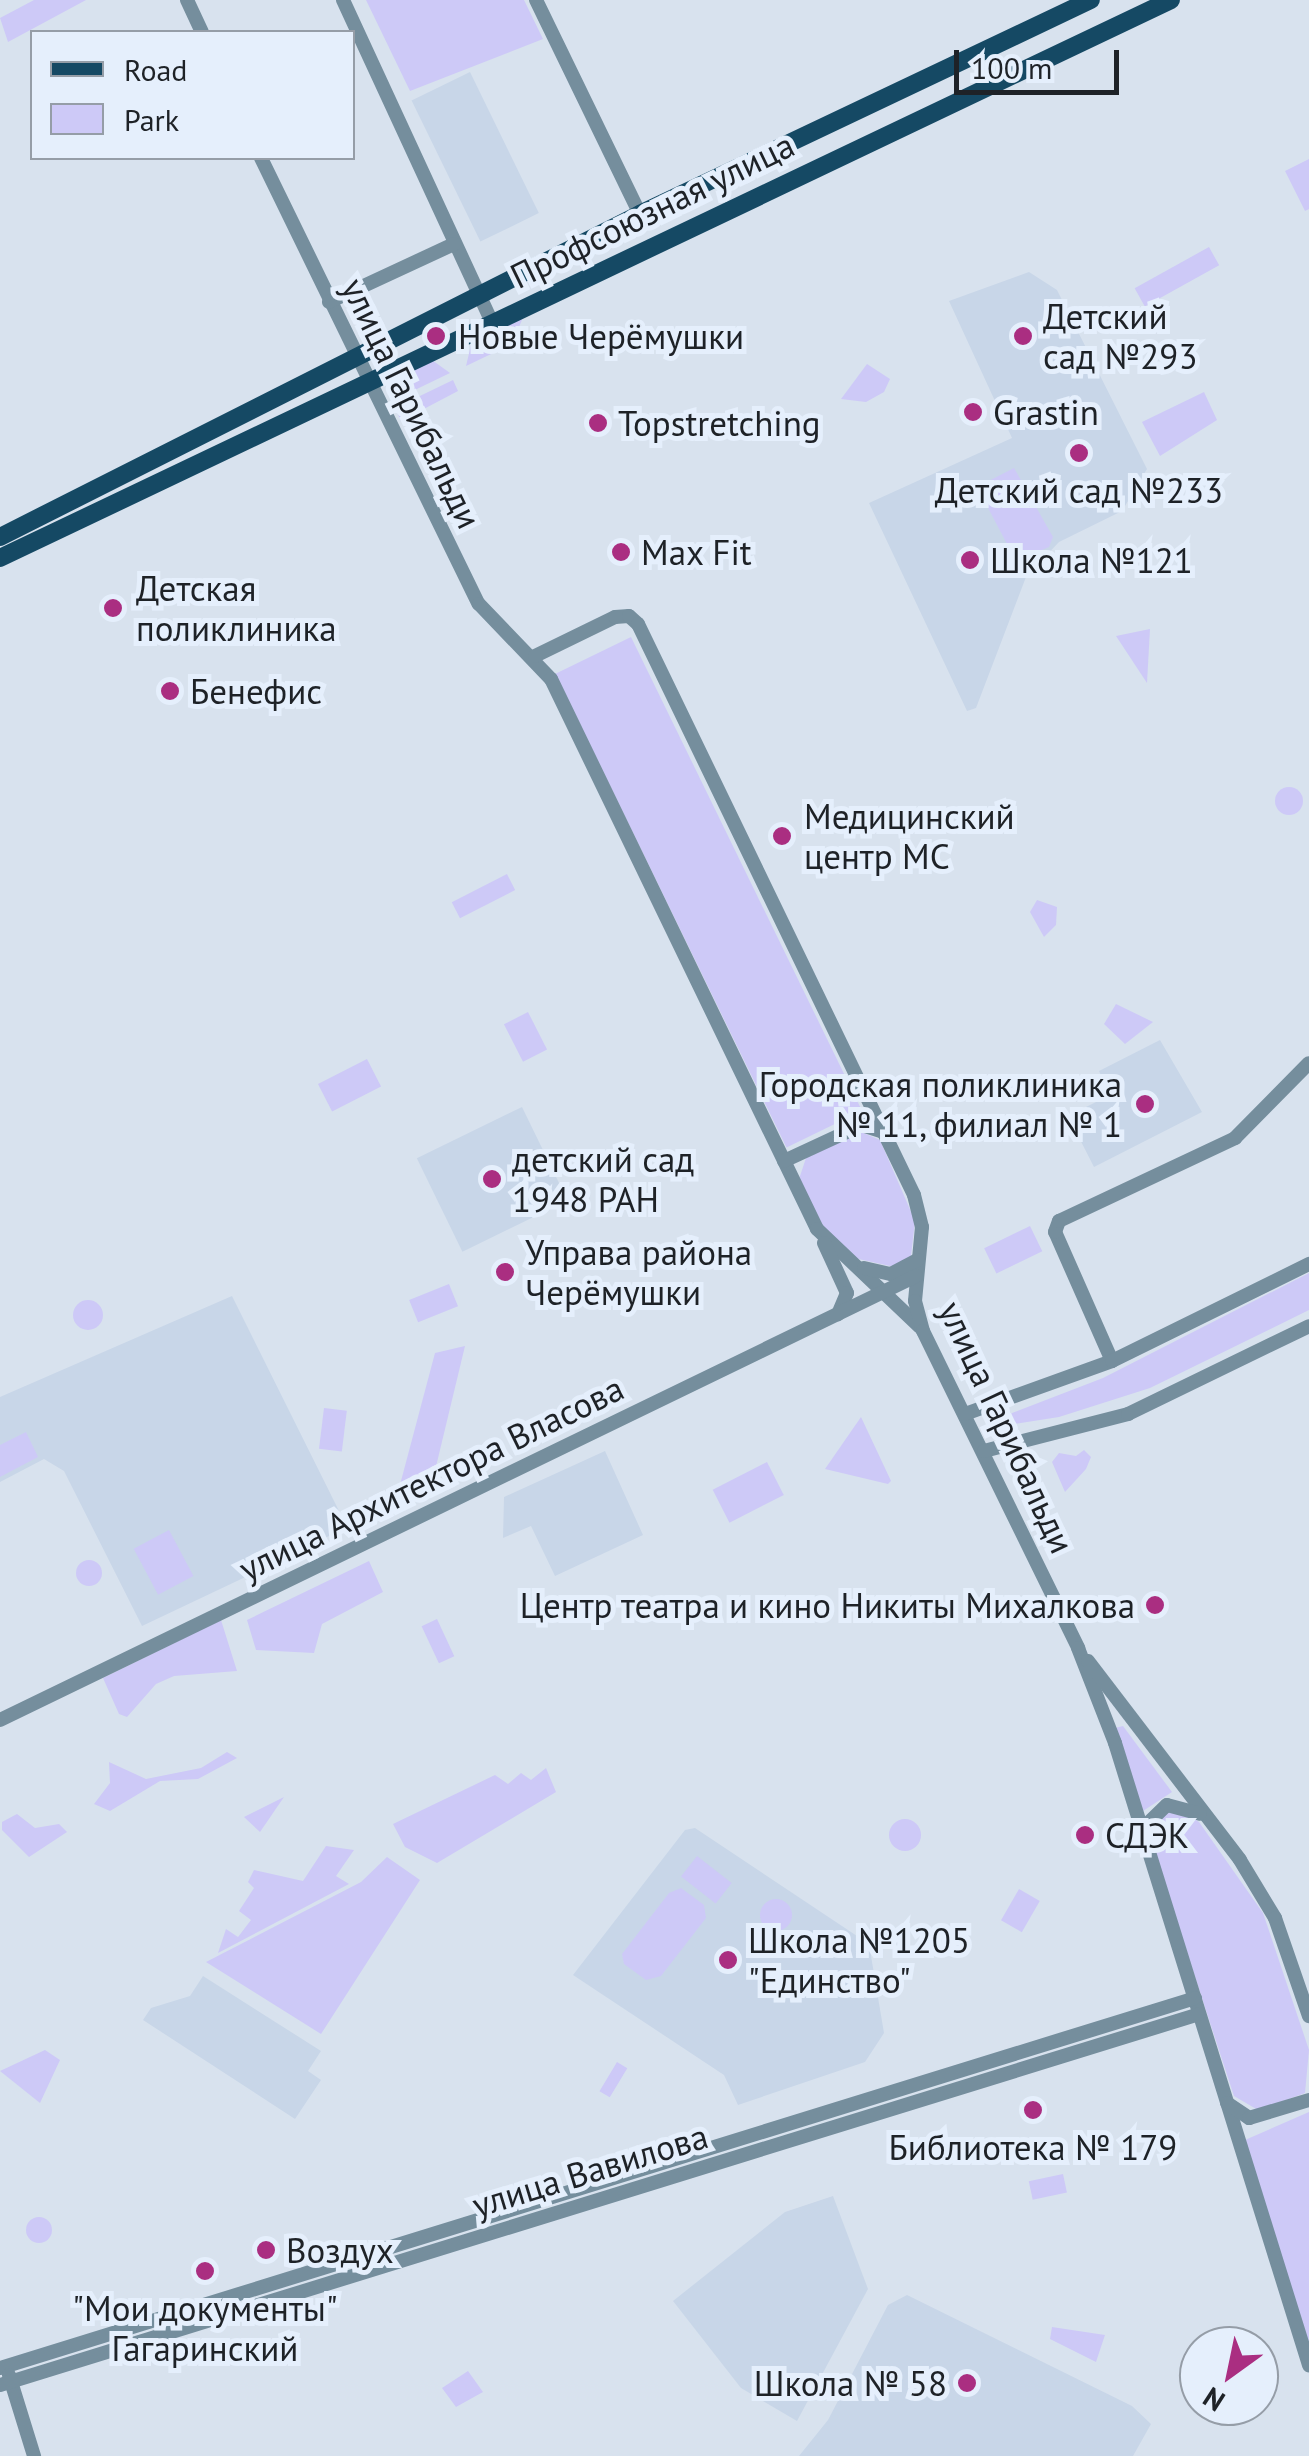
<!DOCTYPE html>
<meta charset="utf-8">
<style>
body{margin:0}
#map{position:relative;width:1309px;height:2456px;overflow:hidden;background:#d8e2ee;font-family:"PT Sans",sans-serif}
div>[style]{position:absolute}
.built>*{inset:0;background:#c8d6e8;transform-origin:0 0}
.green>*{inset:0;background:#cdc9f7;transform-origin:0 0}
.round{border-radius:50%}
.minor>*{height:14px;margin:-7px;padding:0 7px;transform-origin:7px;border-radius:7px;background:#758e9d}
.major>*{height:18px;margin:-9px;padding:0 9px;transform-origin:9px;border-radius:9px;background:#154964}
.dots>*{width:28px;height:28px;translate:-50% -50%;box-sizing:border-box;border:5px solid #e5effc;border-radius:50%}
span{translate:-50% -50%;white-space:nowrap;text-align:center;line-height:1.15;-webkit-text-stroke:10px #e5effc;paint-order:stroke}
.street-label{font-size:35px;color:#1e2227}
.poi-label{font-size:35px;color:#1e2227}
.left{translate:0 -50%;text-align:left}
.right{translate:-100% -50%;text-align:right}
.legend{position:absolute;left:30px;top:30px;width:325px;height:130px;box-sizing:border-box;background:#e5effc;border:2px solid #959da7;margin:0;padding:12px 18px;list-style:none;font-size:30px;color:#1e2227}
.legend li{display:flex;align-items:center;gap:20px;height:50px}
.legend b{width:50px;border:2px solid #959da7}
.north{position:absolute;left:1179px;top:2326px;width:100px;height:100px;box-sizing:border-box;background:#e5effc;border:2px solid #959da7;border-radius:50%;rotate:213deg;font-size:28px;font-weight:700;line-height:40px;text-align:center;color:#1e2227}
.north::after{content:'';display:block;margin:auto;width:35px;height:45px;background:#aa2e81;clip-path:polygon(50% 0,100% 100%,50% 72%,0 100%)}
.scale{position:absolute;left:954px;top:50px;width:165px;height:45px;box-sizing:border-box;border:5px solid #1e2227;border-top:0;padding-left:12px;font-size:30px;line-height:35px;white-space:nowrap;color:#1e2227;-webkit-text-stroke:8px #e5effc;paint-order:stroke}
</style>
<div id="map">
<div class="built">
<i style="left:470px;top:72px;width:157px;height:65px;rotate:64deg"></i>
<i style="clip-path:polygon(1029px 272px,1057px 290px,1147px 469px,1122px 511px,1059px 542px,1026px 577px,976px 708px,967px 711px,869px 503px,1012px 438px,949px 301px)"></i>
<i style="clip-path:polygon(1160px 1040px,1202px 1112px,1094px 1167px,1068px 1116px,1110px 1095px,1099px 1071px)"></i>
<i style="left:522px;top:1107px;width:104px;height:117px;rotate:64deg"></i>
<i style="clip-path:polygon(232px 1296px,347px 1527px,309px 1546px,302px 1534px,254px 1557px,260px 1570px,142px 1626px,64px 1471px,44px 1459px,0 1482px,0 1397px)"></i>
<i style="clip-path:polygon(605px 1451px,643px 1535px,555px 1576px,531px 1526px,503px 1538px,504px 1497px)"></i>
<i style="clip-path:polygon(695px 1828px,869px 1944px,884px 2033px,865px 2062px,738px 2105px,724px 2075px,573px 1975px,685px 1830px)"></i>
<i style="clip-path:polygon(203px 1976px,321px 2051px,308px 2071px,321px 2080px,295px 2119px,143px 2020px,151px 2008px,190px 1996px)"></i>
<i style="clip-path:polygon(833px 2196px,868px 2289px,797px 2421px,741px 2388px,673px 2301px,785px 2212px)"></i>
<i style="clip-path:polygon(907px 2295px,1132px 2406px,1151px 2424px,1133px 2456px,799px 2456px,828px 2420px,888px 2305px)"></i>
</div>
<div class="green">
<i style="clip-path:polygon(34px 0,86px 0,8px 42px,0 18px)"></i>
<i style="clip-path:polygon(366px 0,524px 0,543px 39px,410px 91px)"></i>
<i style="clip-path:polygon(1309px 159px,1309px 209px,1305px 211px,1285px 171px)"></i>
<i style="left:1209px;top:247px;width:21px;height:85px;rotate:61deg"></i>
<i style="clip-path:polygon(524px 315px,512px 344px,466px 366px,472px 341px)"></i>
<i style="clip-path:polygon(432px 360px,450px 373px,392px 401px,394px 378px)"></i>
<i style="clip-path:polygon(867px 364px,890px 379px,884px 392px,866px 402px,841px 399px)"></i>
<i style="clip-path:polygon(453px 380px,458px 391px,401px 421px,395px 408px)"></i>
<i style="clip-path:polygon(1204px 392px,1217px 420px,1160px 456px,1142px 422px)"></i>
<i style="clip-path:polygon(1014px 468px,1053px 537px,1049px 547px,1016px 561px,977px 487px)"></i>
<i style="clip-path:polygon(1150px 629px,1147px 683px,1116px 636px)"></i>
<i style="left:631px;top:637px;width:527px;height:84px;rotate:64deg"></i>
<i class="round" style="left:1275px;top:787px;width:28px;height:28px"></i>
<i style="left:507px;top:874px;width:18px;height:62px;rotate:63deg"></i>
<i style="clip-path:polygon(1037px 900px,1057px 907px,1056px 925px,1044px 937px,1030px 912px)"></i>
<i style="clip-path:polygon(1116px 1004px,1153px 1022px,1125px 1044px,1104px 1024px)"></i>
<i style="left:528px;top:1012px;width:42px;height:27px;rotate:63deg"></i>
<i style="left:367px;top:1059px;width:31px;height:55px;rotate:63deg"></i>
<i style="clip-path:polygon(861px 1132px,880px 1140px,915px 1221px,911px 1256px,899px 1268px,854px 1258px,824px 1229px,799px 1179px,806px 1158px)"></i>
<i style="left:1030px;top:1226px;width:28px;height:51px;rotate:64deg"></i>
<i style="clip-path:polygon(1309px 1273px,1309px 1310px,1150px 1388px,1059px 1417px,1008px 1425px,999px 1418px,1103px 1378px)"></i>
<i style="left:449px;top:1284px;width:24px;height:43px;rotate:68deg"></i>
<i class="round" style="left:73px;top:1300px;width:30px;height:30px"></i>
<i style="clip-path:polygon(465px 1346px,433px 1479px,397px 1496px,435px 1353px)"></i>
<i style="left:324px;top:1408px;width:23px;height:41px;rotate:7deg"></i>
<i style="clip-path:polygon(861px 1417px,891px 1481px,888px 1484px,825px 1469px)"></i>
<i style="clip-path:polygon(26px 1432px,38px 1457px,0 1477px,0 1445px)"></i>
<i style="clip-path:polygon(1084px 1450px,1091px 1457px,1086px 1469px,1065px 1492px,1052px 1462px,1059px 1453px,1076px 1456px)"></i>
<i style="left:767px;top:1462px;width:37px;height:61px;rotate:63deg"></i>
<i style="left:169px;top:1530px;width:52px;height:40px;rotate:62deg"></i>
<i class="round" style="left:76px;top:1560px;width:26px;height:26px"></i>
<i style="clip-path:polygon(369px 1561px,383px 1592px,322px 1624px,314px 1653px,256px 1650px,247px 1620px)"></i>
<i style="left:437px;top:1619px;width:41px;height:17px;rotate:65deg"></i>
<i style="clip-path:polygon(221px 1620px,237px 1671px,174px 1676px,156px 1684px,127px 1717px,119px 1714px,103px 1678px)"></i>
<i style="clip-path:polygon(1123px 1726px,1172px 1792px,1143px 1811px,1111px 1729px)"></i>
<i style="clip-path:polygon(227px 1752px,237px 1758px,198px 1779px,160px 1781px,110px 1811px,94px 1804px,110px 1783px,109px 1762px,146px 1779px,201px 1768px)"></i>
<i style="clip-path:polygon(546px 1768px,556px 1792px,437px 1863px,405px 1847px,393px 1824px,495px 1775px,508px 1784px,521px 1773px,531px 1780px)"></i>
<i style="clip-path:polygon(284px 1797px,260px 1832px,244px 1817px)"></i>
<i style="clip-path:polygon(1179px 1810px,1199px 1822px,1263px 1913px,1309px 2050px,1305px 2093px,1258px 2110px,1234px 2096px,1148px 1833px,1159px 1815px)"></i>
<i style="clip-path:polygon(17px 1814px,35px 1828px,59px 1824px,67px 1832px,29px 1857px,2px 1830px,2px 1822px)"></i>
<i class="round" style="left:889px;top:1819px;width:32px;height:32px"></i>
<i style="clip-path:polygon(326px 1846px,354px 1850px,336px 1876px,349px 1884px,218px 1953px,226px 1929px,238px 1937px,251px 1920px,239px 1911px,254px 1888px,248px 1882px,254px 1870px,303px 1881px)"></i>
<i style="left:697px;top:1856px;width:44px;height:26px;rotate:38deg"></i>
<i style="clip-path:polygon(387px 1857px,420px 1880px,321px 2034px,206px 1962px,361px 1882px)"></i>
<i style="clip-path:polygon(681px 1888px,704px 1905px,706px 1918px,661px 1976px,646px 1980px,624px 1964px,622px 1954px,669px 1893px)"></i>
<i style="left:1019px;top:1889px;width:24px;height:36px;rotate:30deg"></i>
<i class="round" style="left:760px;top:1899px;width:32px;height:32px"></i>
<i style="clip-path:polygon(45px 2050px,60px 2060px,40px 2103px,0 2071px)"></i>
<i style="left:617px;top:2062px;width:12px;height:34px;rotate:31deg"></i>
<i style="clip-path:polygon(1309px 2112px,1309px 2346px,1245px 2140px)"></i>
<i style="left:1063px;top:2174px;width:19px;height:35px;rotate:78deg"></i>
<i class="round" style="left:26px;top:2217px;width:26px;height:26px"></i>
<i style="clip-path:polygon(1052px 2327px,1105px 2335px,1096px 2362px,1050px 2339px)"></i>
<i style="clip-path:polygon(468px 2371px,483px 2392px,456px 2407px,442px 2388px)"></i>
</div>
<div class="minor">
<i style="left:187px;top:0;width:35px;rotate:65deg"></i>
<i style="left:343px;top:0;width:356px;rotate:65.2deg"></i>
<i style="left:536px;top:0;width:238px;rotate:64.1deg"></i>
<i style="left:261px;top:158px;width:496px;rotate:64deg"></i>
<i style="left:479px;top:604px;width:104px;rotate:46.2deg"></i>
<i style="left:551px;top:679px;width:611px;rotate:64.19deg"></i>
<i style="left:817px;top:1229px;width:142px;rotate:43.6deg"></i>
<i style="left:329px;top:302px;width:138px;rotate:-24.9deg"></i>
<i style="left:535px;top:656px;width:89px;rotate:-26deg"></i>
<i style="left:615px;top:617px;width:14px;rotate:-4deg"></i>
<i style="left:629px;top:616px;width:12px;rotate:42deg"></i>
<i style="left:638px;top:624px;width:634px;rotate:64.2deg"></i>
<i style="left:914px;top:1195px;width:33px;rotate:76deg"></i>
<i style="left:922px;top:1227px;width:74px;rotate:95.4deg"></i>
<i style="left:915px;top:1301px;width:31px;rotate:75deg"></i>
<i style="left:923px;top:1331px;width:353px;rotate:63.9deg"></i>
<i style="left:1078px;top:1648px;width:102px;rotate:68.7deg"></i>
<i style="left:1115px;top:1743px;width:652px;rotate:72.68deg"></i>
<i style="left:784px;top:1161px;width:86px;rotate:-24.8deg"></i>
<i style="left:862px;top:1125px;width:23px;rotate:18deg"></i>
<i style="left:824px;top:1243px;width:55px;rotate:65.3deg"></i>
<i style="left:847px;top:1293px;width:23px;rotate:113deg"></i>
<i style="left:864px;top:1268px;width:28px;rotate:13deg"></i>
<i style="left:891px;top:1274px;width:30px;rotate:-28deg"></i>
<i style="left:1112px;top:1361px;width:141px;rotate:-113.8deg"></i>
<i style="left:1055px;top:1232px;width:12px;rotate:-70deg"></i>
<i style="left:1059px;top:1221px;width:195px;rotate:-25.2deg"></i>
<i style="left:1235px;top:1138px;width:105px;rotate:-45.4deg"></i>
<i style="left:965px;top:1414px;width:156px;rotate:-19.8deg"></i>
<i style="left:1112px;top:1361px;width:220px;rotate:-26.2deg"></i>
<i style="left:984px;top:1451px;width:149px;rotate:-14.4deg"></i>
<i style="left:1128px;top:1414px;width:201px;rotate:-25.9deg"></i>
<i style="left:1088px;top:1661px;width:250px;rotate:52.6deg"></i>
<i style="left:1240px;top:1860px;width:68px;rotate:58.9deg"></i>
<i style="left:1275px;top:1918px;width:104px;rotate:70.9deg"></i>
<i style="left:0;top:1720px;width:1018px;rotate:-25.86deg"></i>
<i style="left:1143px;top:1828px;width:33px;rotate:-44deg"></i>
<i style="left:1167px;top:1805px;width:34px;rotate:15deg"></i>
<i style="left:1227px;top:2103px;width:27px;rotate:34deg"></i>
<i style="left:1249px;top:2118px;width:63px;rotate:-16.7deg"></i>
<i style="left:0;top:2368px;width:1251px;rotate:-17.2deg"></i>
<i style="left:9px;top:2375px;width:85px;rotate:72.8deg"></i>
<i style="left:0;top:2385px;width:1255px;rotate:-17.19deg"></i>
</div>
<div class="major">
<i style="left:0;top:537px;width:717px;rotate:-26.78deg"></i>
<i style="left:640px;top:214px;width:499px;rotate:-25.4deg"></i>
<i style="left:0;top:558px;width:1297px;rotate:-25.48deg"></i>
</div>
<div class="dots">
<i style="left:436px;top:336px;background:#aa2e81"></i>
<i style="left:1023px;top:336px;background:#aa2e81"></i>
<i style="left:973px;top:412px;background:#aa2e81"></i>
<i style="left:598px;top:423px;background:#aa2e81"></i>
<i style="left:1079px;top:453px;background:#aa2e81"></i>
<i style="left:621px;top:552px;background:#aa2e81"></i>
<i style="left:970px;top:560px;background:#aa2e81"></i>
<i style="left:113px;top:608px;background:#aa2e81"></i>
<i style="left:170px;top:691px;background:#aa2e81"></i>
<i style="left:782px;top:836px;background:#aa2e81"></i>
<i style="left:1145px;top:1104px;background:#aa2e81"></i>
<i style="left:492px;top:1179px;background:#aa2e81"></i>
<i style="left:505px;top:1272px;background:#aa2e81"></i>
<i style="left:1155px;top:1605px;background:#aa2e81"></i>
<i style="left:1085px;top:1835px;background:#aa2e81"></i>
<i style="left:728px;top:1960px;background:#aa2e81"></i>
<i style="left:1033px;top:2110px;background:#aa2e81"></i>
<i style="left:266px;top:2250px;background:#aa2e81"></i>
<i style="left:205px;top:2271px;background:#aa2e81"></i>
<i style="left:967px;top:2383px;background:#aa2e81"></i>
</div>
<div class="street-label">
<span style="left:652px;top:210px;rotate:-26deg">Профсоюзная улица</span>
<span style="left:412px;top:403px;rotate:64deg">улица Гарибальди</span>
<span style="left:1007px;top:1427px;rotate:65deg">улица Гарибальди</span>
<span style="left:431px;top:1478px;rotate:-26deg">улица Архитектора Власова</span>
<span style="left:590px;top:2170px;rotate:-17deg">улица Вавилова</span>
</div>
<div class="poi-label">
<span class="left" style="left:1043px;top:336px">Детский<br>сад №293</span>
<span class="left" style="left:458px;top:336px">Новые Черёмушки</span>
<span class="left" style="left:993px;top:412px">Grastin</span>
<span class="left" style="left:618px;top:423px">Topstretching</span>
<span style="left:1079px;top:490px">Детский сад №233</span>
<span class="left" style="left:641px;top:552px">Max Fit</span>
<span class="left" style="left:990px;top:560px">Школа №121</span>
<span class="left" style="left:136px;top:608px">Детская<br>поликлиника</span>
<span class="left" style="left:190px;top:691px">Бенефис</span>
<span class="left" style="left:804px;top:836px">Медицинский<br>центр МС</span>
<span class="right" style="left:1122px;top:1104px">Городская поликлиника<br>№ 11, филиал № 1</span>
<span class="left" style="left:512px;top:1179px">детский сад<br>1948 РАН</span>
<span class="left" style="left:525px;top:1272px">Управа района<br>Черёмушки</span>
<span class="right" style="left:1135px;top:1605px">Центр театра и кино Никиты Михалкова</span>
<span class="left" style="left:1105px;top:1835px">СДЭК</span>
<span class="left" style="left:748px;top:1960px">Школа №1205<br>"Единство"</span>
<span style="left:1033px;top:2147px">Библиотека № 179</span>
<span class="left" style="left:286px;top:2250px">Воздух</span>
<span style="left:205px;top:2328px">"Мои документы"<br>Гагаринский</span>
<span class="right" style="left:947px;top:2383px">Школа № 58</span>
</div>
<ul class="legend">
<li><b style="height:12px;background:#154964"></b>Road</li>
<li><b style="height:28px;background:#cdc9f7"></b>Park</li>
</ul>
<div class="north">N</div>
<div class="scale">100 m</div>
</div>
